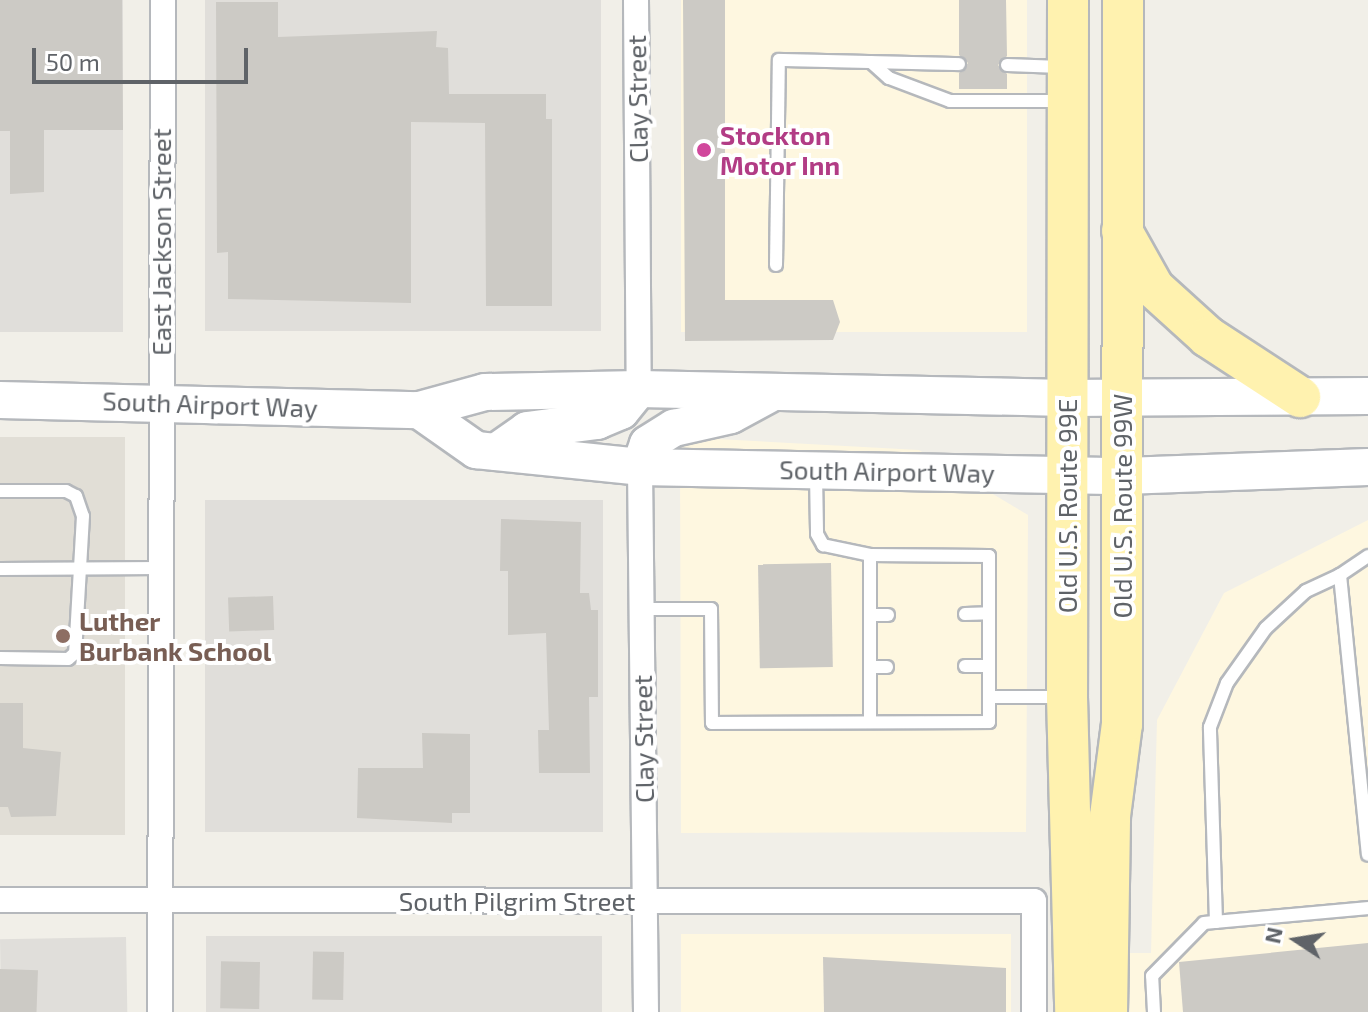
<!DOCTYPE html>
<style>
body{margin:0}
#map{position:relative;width:1368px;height:1012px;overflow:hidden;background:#f1efe8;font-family:"Exo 2",sans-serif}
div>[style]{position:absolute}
.commercial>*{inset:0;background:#fef7e0;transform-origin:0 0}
.industrial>*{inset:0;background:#e0deda;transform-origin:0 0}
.education>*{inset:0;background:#e1ded6;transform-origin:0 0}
.building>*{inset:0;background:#cccac5;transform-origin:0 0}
.roads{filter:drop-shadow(2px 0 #b5b8bc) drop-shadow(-2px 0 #b5b8bc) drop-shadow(0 2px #b5b8bc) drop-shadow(0 -2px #b5b8bc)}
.lane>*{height:12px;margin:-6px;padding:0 6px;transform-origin:6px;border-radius:6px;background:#fff}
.street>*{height:24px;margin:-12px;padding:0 12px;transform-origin:12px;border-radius:12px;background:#fff}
.secondary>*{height:36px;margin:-18px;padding:0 18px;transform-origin:18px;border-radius:18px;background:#fff}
.primary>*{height:40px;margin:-20px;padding:0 20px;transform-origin:20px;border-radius:20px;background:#fff2af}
.dots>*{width:22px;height:22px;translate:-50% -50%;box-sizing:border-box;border:4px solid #fff;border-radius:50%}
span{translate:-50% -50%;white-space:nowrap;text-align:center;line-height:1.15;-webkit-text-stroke:8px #fff;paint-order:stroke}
.street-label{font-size:26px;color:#5f6368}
.hotel-label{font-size:26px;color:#b23c85;font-weight:700}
.left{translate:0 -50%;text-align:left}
.education-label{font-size:26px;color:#785e54;font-weight:700}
.north{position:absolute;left:1256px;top:900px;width:80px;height:80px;-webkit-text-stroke:6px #fff;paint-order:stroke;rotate:282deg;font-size:22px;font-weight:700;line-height:32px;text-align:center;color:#5f6368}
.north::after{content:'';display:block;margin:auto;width:28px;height:36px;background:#5f6368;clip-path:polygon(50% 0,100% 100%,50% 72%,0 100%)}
.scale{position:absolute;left:32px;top:48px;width:216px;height:36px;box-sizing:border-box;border:4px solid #5f6368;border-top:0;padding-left:10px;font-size:24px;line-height:28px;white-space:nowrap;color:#5f6368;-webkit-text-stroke:6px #fff;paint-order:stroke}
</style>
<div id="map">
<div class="commercial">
<i style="left:681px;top:0;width:346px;height:332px"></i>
<i style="clip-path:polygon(680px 437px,919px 450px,1028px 515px,1026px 832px,681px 833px)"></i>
<i style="clip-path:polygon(1368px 520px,1368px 1012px,1117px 1012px,1117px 953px,1151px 953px,1157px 720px,1224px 593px)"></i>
<i style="left:1011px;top:934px;width:78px;height:330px;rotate:90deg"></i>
</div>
<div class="industrial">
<i style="left:0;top:0;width:123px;height:332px"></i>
<i style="left:205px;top:0;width:396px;height:331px"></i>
<i style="left:603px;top:500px;width:332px;height:398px;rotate:90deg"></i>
<i style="left:602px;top:936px;width:76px;height:396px;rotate:90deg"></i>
<i style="left:126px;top:937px;width:75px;height:126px;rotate:89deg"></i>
</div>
<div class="education">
<i style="left:0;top:437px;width:125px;height:398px"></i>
</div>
<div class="building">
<i style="clip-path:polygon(0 0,122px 0,123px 130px,44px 130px,44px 192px,10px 194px,10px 131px,0 131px)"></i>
<i style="clip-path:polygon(683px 0,725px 0,725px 300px,833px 300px,840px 322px,833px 340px,685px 341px)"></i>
<i style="clip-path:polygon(959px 0,1006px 0,1007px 56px,998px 65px,1007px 74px,1007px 89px,959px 89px,959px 73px,968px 63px,959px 55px)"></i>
<i style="clip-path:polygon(216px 2px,278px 2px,278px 37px,437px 31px,436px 47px,448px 48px,449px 94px,546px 94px,546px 119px,552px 119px,552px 306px,486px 306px,485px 123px,411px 122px,411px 303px,228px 299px,228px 252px,217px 253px)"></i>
<i style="clip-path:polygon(501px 519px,581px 522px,580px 593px,589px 593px,591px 610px,598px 610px,598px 697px,589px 697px,590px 773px,539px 773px,538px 730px,549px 730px,546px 633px,508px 635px,508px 571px,500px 571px)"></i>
<i style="left:831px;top:563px;width:104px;height:73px;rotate:89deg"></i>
<i style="left:273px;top:596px;width:34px;height:45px;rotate:88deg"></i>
<i style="clip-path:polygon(0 703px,23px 703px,23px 748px,61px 752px,56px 816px,11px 817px,8px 807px,0 807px)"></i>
<i style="clip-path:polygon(422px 733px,470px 734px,470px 813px,452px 813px,452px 823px,357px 818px,358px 768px,423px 768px)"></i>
<i style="clip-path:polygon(1368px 943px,1368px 1012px,1183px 1012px,1179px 962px)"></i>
<i style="left:344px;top:952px;width:48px;height:31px;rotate:91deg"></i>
<i style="clip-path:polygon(823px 957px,1006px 968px,1006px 1012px,824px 1012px)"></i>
<i style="left:260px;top:962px;width:47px;height:39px;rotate:91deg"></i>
<i style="left:0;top:969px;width:38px;height:43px;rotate:2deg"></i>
</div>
<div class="roads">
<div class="lane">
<i style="left:871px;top:62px;width:24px;rotate:42deg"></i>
<i style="left:889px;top:78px;width:65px;rotate:20.7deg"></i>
<i style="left:950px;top:101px;width:111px"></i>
<i style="left:1007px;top:65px;width:54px;rotate:2.1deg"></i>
<i style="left:776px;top:265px;width:205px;rotate:-89.2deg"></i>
<i style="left:779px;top:60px;width:180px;rotate:1.3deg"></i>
<i style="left:816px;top:474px;width:60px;rotate:89deg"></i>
<i style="left:817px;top:534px;width:13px;rotate:61deg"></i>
<i style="left:823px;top:545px;width:48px;rotate:12deg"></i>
<i style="left:0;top:491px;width:66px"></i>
<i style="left:66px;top:491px;width:11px;rotate:27deg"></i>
<i style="left:76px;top:496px;width:21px;rotate:71deg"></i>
<i style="left:83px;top:516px;width:137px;rotate:93.3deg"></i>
<i style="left:75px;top:653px;width:9px;rotate:139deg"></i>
<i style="left:68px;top:659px;width:68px;rotate:-179.2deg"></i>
<i style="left:0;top:569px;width:161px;rotate:-0.4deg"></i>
<i style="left:1340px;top:575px;width:34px;rotate:-34deg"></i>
<i style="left:642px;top:609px;width:69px"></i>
<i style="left:711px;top:609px;width:114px;rotate:89.5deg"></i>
<i style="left:712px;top:723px;width:277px;rotate:-0.2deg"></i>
<i style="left:989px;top:722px;width:166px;rotate:-90deg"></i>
<i style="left:989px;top:556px;width:119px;rotate:-179.5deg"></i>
<i style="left:870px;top:555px;width:167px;rotate:90deg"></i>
<i style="left:965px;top:614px;width:24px;rotate:-2deg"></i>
<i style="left:870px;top:615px;width:18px"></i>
<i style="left:965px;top:666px;width:24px"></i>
<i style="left:870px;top:667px;width:17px"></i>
<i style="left:989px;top:697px;width:73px"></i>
<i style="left:1216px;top:922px;width:195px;rotate:-91.8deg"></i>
<i style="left:1210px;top:727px;width:47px;rotate:-68.9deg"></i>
<i style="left:1227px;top:683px;width:67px;rotate:-54.7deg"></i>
<i style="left:1266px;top:628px;width:54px;rotate:-42.8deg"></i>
<i style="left:1306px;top:591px;width:38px;rotate:-25deg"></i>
<i style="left:1340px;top:575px;width:281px;rotate:84.3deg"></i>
<i style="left:1154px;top:1012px;width:36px;rotate:-93deg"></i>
<i style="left:1152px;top:976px;width:74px;rotate:-45.5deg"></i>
<i style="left:1204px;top:923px;width:165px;rotate:-5.2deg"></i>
</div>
<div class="street">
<i style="left:636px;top:0;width:389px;rotate:89.6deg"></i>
<i style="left:640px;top:467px;width:545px;rotate:89.37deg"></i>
<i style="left:0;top:900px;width:1034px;rotate:0.06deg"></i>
<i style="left:1034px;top:901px;width:111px;rotate:90deg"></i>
<i style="left:160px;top:1012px;width:1012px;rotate:-89.83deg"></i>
</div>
<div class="secondary">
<i style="left:0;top:400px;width:419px;rotate:1.4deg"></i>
<i style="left:419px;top:410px;width:68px;rotate:-15.3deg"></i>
<i style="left:485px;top:392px;width:154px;rotate:-1.1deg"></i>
<i style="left:639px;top:389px;width:428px;rotate:1.2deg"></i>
<i style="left:1067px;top:398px;width:301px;rotate:-0.4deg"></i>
<i style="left:419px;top:410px;width:70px;rotate:35.1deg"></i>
<i style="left:476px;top:450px;width:165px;rotate:5.9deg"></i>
<i style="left:640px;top:467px;width:483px;rotate:1.1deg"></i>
<i style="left:1123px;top:476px;width:245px;rotate:-2.1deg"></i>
<i style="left:496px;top:452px;width:38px;rotate:-35deg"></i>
<i style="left:527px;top:430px;width:71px;rotate:-7.3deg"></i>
<i style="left:597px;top:421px;width:26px;rotate:-23deg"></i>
<i style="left:621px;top:411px;width:28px;rotate:-51deg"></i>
<i style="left:640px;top:467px;width:24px;rotate:-71deg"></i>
<i style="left:648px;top:444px;width:31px;rotate:-32deg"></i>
<i style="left:674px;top:428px;width:58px;rotate:-12.8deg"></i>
<i style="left:731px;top:415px;width:42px;rotate:-28.4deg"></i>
</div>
<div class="primary">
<i style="left:1068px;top:0;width:697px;rotate:90.08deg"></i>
<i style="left:1067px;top:697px;width:315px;rotate:88.5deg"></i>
<i style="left:1122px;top:231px;width:65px;rotate:60.7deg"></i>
<i style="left:1154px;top:288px;width:73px;rotate:42.2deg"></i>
<i style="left:1208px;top:337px;width:110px;rotate:33.1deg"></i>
<i style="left:1107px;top:1012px;width:196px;rotate:-89.1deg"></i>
<i style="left:1110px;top:816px;width:93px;rotate:-82.6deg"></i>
<i style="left:1122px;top:724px;width:724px;rotate:-89.92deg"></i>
</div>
</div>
<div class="dots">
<i style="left:704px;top:150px;background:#d1479c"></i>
<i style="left:63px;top:636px;background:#8d6e63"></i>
</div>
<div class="street-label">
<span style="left:637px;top:99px;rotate:-91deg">Clay Street</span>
<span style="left:161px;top:242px;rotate:-90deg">East Jackson Street</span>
<span style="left:210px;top:404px;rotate:2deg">South Airport Way</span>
<span style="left:887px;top:471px;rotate:1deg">South Airport Way</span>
<span style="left:1067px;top:506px;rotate:-90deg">Old U.S. Route 99E</span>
<span style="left:1122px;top:506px;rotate:-90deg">Old U.S. Route 99W</span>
<span style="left:643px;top:739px;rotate:-91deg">Clay Street</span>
<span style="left:517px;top:901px">South Pilgrim Street</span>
</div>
<div class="hotel-label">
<span class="left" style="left:720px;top:150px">Stockton<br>Motor Inn</span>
</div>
<div class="education-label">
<span class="left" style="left:79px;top:636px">Luther<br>Burbank School</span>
</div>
<div class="north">N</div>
<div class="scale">50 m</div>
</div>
